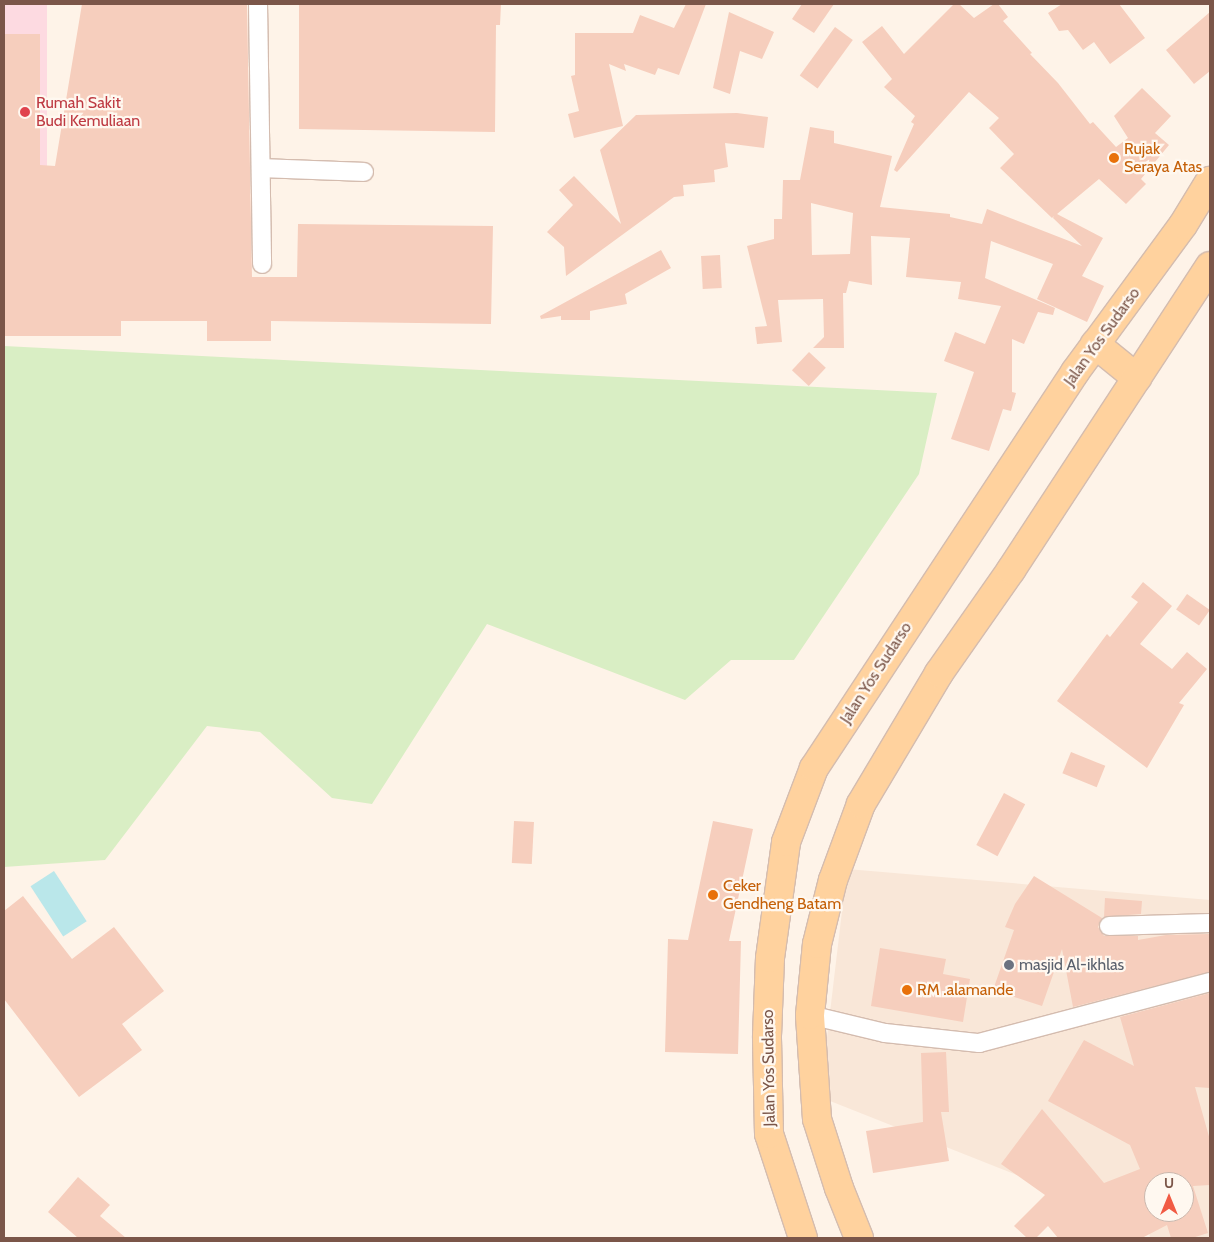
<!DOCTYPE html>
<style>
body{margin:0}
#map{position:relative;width:1214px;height:1242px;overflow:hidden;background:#fef3e8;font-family:Cabin,sans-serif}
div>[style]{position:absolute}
.residential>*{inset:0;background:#f9e7d8}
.medical>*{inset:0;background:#fddae1;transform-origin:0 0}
.green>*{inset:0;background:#d9eec4}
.water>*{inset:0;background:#bae7ea;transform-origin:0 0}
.building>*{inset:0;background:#f6cebd;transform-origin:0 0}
.roads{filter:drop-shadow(1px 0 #d4bcaf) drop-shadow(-1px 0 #d4bcaf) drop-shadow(0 1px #d4bcaf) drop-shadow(0 -1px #d4bcaf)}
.minor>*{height:18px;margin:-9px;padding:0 9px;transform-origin:9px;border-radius:9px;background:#fff}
.primary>*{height:28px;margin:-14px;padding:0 14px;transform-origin:14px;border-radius:14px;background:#ffd29e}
.dots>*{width:14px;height:14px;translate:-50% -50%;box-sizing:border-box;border:2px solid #fff8f0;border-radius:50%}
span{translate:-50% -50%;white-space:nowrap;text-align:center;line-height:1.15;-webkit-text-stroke:4.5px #fff8f0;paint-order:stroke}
.health-label{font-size:16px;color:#be3a42}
.left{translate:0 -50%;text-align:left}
.food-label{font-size:16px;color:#c56008}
.street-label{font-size:16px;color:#7b5649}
.worship-label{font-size:16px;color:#5b616d}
.frame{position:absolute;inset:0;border:5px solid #7b5649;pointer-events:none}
.north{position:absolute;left:1144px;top:1172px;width:50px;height:50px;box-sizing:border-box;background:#fff8f0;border:1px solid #cab7ad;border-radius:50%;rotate:0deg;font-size:14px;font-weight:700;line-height:20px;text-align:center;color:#7b5649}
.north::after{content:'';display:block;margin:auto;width:18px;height:22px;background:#f15b44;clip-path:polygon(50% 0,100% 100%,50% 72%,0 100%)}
</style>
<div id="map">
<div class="residential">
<i style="clip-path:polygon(evenodd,847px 869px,1210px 900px,1210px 1238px,1150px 1238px,1148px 1227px,820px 1097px,847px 869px,1154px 1182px,1184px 1182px,1184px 1212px,1154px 1212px,1154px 1182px)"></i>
</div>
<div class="medical">
<i style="left:4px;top:4px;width:43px;height:216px"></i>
</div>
<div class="green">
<i style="clip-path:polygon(4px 346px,937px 393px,919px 474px,794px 660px,731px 660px,685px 700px,487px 624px,372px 804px,332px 798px,260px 732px,207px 726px,105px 860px,4px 867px)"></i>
</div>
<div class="water">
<i style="left:54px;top:871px;width:60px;height:28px;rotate:57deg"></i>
</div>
<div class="building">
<i style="clip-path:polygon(82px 4px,247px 4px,252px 277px,297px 277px,298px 224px,493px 226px,491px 324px,271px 321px,271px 341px,207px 341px,207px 321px,121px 321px,121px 336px,4px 336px,4px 34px,40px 34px,40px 165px,55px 166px)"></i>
<i style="clip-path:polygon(299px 4px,501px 4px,500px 25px,496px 25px,495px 132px,299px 129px)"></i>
<i style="clip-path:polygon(686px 4px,706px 4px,679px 75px,658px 68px,655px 75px,624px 64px,626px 71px,609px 64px,623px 126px,574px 138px,568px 114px,579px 111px,571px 76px,575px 75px,575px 33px,633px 33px,640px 15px,674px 28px)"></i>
<i style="clip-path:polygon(802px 4px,834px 4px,814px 33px,792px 19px)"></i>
<i style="clip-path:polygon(evenodd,954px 4px,959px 4px,974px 18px,994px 4px,998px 4px,1008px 17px,1003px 21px,1032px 53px,1030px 54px,1058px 83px,1090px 124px,1093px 122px,1116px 147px,1128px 138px,1114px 116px,1142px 88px,1171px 116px,1155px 133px,1169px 145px,1141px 179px,1146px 184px,1126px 204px,1099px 179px,1057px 214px,1103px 238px,1082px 276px,1104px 286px,1087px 322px,1037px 299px,1053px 264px,991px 241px,985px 278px,1055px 308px,1053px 315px,1038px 312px,1024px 344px,1012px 339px,1012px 392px,1016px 393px,1011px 411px,1003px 409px,989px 451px,951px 439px,974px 372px,944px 361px,955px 332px,985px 344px,1001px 306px,958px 299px,961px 282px,906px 277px,910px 238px,871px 236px,872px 285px,849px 281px,846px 293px,843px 293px,844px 348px,813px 348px,824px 337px,823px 299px,778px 300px,782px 342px,757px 344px,755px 327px,767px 326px,747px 246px,774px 239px,774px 219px,782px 219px,783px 180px,800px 180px,810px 127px,834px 131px,834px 143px,892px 156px,880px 207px,950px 214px,950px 217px,982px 224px,987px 209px,1082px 246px,1053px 218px,1054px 216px,1052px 218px,1000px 168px,1014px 154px,989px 128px,999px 118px,969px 92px,897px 172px,894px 170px,914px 124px,911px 122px,915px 116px,884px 87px,892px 79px,862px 42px,882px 26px,904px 54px,954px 4px,811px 203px,853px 213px,850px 254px,812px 255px,811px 203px)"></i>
<i style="clip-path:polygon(1062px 4px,1119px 4px,1145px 38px,1110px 64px,1094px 42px,1083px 50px,1068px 30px,1059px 31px,1048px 13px)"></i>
<i style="clip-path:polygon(729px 12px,774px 32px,762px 59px,740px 51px,730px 94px,713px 88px)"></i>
<i style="clip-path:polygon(1210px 12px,1210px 71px,1194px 84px,1166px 50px)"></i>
<i style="left:835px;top:27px;width:22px;height:60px;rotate:36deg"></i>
<i style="clip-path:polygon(737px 113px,768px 117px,764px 148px,725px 143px,728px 167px,714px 170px,715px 182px,683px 185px,684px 196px,674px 197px,566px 276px,564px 247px,547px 232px,573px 205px,559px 190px,574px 176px,621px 224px,600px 150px,636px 115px)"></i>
<i style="clip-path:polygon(661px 250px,671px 268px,625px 294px,627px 304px,590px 311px,590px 320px,561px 320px,561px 316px,541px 319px,540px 316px)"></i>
<i style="left:720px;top:255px;width:33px;height:19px;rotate:87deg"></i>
<i style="left:809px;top:352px;width:23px;height:25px;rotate:43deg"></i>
<i style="clip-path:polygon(1143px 582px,1172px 606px,1140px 644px,1172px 669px,1187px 652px,1207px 669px,1179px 703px,1184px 705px,1147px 768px,1057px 701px,1107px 634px,1110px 637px,1138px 602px,1131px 597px)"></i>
<i style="left:1187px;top:594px;width:28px;height:19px;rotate:35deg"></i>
<i style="left:1071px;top:752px;width:37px;height:23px;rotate:22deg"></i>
<i style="left:1004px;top:793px;width:24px;height:59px;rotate:28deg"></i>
<i style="left:514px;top:821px;width:20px;height:42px;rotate:3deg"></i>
<i style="clip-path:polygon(713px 821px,753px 829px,729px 941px,741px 941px,738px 1054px,665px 1052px,668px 939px,688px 940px)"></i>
<i style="clip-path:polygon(1034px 876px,1102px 918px,1098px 927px,1104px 936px,1138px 936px,1138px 940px,1166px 935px,1209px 934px,1210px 972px,1073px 1007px,1062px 949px,1042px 1006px,993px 990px,1014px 930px,1005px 927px,1015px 904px)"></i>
<i style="clip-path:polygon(23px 896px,72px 959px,114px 927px,164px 991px,122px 1024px,142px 1050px,79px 1097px,4px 999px,4px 911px)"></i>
<i style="clip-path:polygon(1105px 898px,1142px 901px,1141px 914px,1104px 917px)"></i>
<i style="clip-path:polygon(880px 948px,946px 959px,943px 974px,970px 979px,963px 1022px,871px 1006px)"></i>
<i style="clip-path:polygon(evenodd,1210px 993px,1210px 1088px,1195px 1087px,1210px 1140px,1210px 1185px,1193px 1186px,1208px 1233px,1192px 1238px,1171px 1238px,1167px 1225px,1142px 1238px,1058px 1238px,1048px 1226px,1036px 1238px,1027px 1238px,1014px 1226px,1045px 1195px,1001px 1164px,1042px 1109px,1104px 1183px,1140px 1169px,1130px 1145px,1048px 1101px,1084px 1040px,1134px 1066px,1120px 1017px,1210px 993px,1154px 1182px,1184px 1182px,1184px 1212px,1154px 1212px,1154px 1182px)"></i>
<i style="clip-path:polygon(946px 1052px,949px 1112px,941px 1112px,949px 1161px,873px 1173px,866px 1131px,923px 1122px,921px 1053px)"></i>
<i style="clip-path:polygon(78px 1177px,110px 1205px,100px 1216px,126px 1238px,78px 1238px,48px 1212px)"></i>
</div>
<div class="roads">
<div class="minor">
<i style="left:258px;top:4px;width:260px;rotate:89.1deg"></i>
<i style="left:262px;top:168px;width:102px;rotate:2.2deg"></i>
<i style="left:1109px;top:926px;width:101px;rotate:-1.7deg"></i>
<i style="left:810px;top:1015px;width:77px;rotate:13.5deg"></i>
<i style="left:885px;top:1033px;width:95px;rotate:6.1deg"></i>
<i style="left:979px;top:1043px;width:239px;rotate:-14.8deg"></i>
</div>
<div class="primary">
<i style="left:1095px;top:344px;width:54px;rotate:39deg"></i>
<i style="left:803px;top:1238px;width:109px;rotate:-108.1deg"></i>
<i style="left:769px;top:1134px;width:98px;rotate:-91.2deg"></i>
<i style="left:767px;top:1036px;width:78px;rotate:-87.8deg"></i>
<i style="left:770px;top:958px;width:117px;rotate:-82.1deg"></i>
<i style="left:786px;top:842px;width:79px;rotate:-69.3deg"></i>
<i style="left:814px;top:768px;width:474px;rotate:-56.6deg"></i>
<i style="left:1075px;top:372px;width:182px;rotate:-53.7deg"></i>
<i style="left:1183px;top:225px;width:52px;rotate:-58.5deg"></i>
<i style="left:859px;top:1238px;width:54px;rotate:-111.8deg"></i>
<i style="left:839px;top:1188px;width:72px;rotate:-107.7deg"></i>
<i style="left:817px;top:1119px;width:104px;rotate:-93.9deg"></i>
<i style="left:810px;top:1015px;width:71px;rotate:-84.4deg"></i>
<i style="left:817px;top:944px;width:66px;rotate:-76deg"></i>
<i style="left:833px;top:880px;width:81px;rotate:-69.8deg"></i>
<i style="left:861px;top:804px;width:152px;rotate:-59.2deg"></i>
<i style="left:939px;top:673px;width:126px;rotate:-55deg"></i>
<i style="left:1011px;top:570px;width:363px;rotate:-56.8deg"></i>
</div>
</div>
<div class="dots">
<i style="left:25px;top:112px;background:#e0444e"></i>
<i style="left:1114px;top:158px;background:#e8710a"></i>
<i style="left:713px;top:895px;background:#e8710a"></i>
<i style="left:1009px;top:965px;background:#6b7280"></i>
<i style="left:907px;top:990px;background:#e8710a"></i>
</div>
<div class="health-label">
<span class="left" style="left:36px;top:112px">Rumah Sakit<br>Budi Kemuliaan</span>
</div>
<div class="food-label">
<span class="left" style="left:1124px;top:158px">Rujak<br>Seraya Atas</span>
<span class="left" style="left:723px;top:895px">Ceker<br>Gendheng Batam</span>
<span class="left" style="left:917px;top:990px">RM .alamande</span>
</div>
<div class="street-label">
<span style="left:1102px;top:337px;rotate:-54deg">Jalan Yos Sudarso</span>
<span style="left:876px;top:673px;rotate:-57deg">Jalan Yos Sudarso</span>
<span style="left:769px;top:1068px;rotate:-91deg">Jalan Yos Sudarso</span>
</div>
<div class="worship-label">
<span class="left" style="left:1019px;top:965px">masjid Al-ikhlas</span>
</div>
<div class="frame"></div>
<div class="north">U</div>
</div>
